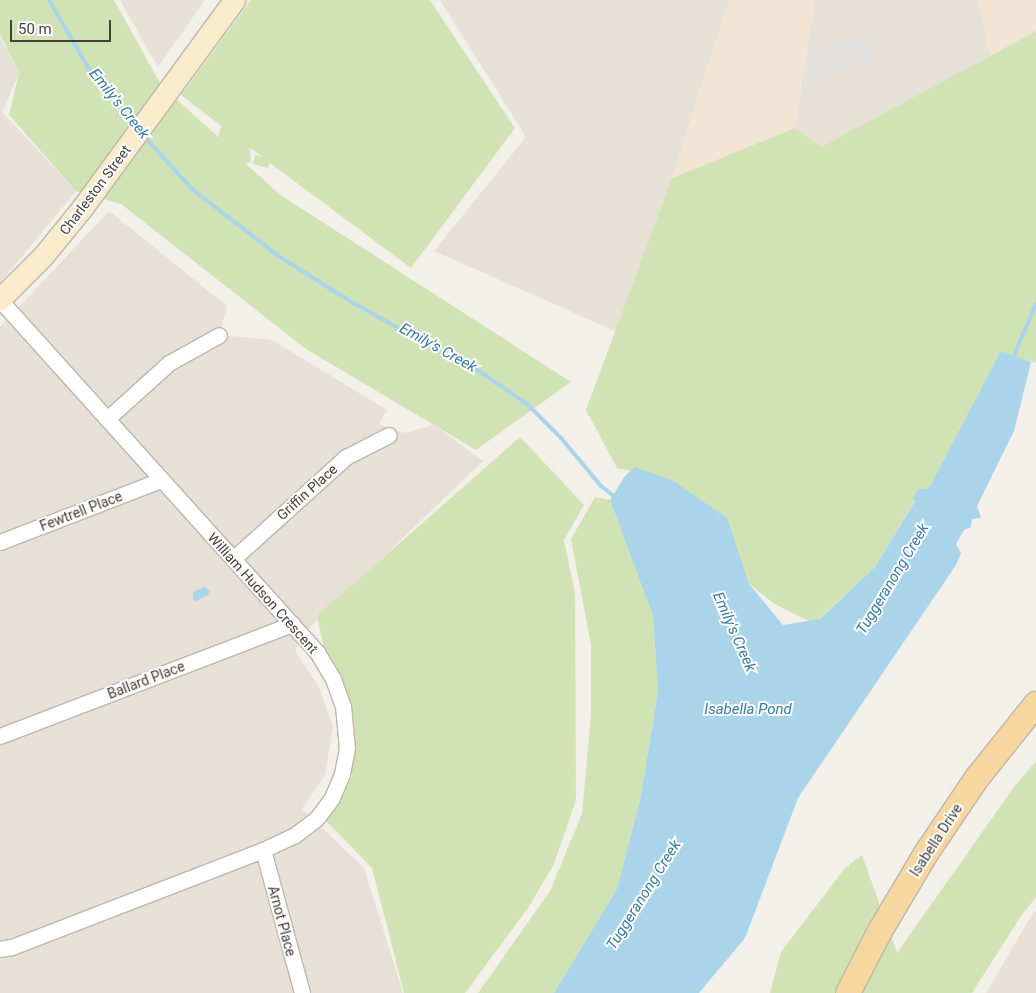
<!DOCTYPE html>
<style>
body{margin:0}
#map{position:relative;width:1036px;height:993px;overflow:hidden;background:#f3efe9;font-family:Roboto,sans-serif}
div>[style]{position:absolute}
.residential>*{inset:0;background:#e6e0d7}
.commercial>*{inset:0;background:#f3e5d6}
.green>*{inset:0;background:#d1e3b5}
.parking>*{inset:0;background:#e4e2e0}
.water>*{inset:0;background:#aad4ea}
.stream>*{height:4px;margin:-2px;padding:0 2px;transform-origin:2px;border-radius:2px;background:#aad4ea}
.roads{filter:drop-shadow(1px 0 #bdb6ac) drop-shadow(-1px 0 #bdb6ac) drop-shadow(0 1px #bdb6ac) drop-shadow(0 -1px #bdb6ac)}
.street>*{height:15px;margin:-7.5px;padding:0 7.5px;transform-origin:7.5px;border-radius:7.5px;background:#fff}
.secondary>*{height:21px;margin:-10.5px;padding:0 10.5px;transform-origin:10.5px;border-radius:10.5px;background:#faeccb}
.primary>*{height:24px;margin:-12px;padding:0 12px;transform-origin:12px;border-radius:12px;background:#f5d79f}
span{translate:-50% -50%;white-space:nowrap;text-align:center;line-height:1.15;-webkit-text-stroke:4px #fff;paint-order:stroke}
.street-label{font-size:14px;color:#463f38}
.water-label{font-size:15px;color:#387ba0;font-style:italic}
.scale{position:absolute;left:10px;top:20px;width:101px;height:22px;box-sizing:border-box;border:2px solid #463f38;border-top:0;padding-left:6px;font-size:15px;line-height:18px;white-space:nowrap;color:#463f38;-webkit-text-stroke:4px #fff;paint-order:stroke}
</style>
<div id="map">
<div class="residential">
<i style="clip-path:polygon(120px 0,205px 0,158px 67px)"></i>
<i style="clip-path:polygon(440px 0,729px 0,622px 334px,434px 251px,526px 137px)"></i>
<i style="clip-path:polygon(815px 0,978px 0,990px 56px,821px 147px,795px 128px)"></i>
<i style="clip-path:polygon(0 37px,19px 73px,2px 112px,76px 191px,0 283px)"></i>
<i style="clip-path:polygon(109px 211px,227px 306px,219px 335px,272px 340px,387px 410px,379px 424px,404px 433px,434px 425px,483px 461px,309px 628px,295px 651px,319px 687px,333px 727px,325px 775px,302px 809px,364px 868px,403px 993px,0 993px,0 327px)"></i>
<i style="clip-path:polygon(1036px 910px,1036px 993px,986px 993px,1030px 918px)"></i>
</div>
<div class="commercial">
<i style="clip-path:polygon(729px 0,815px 0,795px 128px,672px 178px)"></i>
<i style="clip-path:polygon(978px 0,1036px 0,1036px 31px,990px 56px)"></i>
</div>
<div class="green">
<i style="clip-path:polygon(0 0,114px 0,161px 85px,218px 137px,221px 126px,181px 95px,251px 0,430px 0,515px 128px,411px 268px,270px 163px,268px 168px,253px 164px,255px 155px,263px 157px,250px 148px,251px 161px,246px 164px,279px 194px,571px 382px,476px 450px,306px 349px,121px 204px,76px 191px,9px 115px,19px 73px,0 34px)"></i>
<i style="clip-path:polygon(1036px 31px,1036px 363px,1001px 352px,931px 484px,915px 500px,875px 567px,814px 624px,773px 603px,718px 558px,646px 474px,617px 468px,586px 410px,672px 178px,795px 128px,821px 147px)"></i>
<i style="clip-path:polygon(520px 437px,584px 505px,564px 540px,575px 593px,576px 800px,554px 864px,528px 908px,465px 993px,404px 993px,372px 868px,323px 818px,352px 777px,317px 616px)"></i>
<i style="clip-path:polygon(595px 497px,610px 500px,653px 616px,658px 691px,640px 800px,617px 889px,554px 993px,478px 993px,550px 891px,582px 814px,591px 715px,591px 645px,571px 539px)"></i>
<i style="clip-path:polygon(1036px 761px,1036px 897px,1021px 916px,972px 993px,770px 993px,781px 952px,845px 868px,862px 855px,897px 953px,1014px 787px)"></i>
</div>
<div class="parking">
<i style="clip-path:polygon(868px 41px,871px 64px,826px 69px,827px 81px,815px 86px,809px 73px,812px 48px)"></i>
</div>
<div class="water">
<i style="clip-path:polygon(1001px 351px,1031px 362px,1014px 431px,977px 506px,981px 518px,972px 519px,971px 527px,964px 530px,956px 544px,961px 553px,956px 565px,798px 798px,745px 938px,699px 993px,554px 993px,617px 889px,640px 800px,658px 691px,653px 616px,610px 500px,625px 476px,635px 467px,672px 480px,727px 518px,749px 584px,783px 625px,820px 619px,875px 567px,915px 501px,913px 499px,918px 489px,926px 489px,931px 484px)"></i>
<i style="clip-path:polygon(204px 587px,210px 591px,208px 595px,196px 601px,193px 600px,193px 592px)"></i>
</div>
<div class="stream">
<i style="left:49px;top:0;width:80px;rotate:59.9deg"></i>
<i style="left:89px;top:69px;width:73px;rotate:51.1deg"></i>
<i style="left:143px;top:135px;width:73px;rotate:47.8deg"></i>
<i style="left:192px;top:189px;width:108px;rotate:37.8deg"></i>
<i style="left:277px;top:255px;width:80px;rotate:32.3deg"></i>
<i style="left:345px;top:298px;width:77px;rotate:29.6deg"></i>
<i style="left:412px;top:336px;width:67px;rotate:26.6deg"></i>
<i style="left:472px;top:366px;width:67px;rotate:34.6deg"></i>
<i style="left:527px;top:404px;width:48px;rotate:45deg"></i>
<i style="left:561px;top:438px;width:62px;rotate:50.2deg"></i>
<i style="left:601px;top:486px;width:18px;rotate:38deg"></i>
<i style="left:1012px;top:360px;width:61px;rotate:-66.8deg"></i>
</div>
<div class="roads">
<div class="street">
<i style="left:0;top:300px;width:474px;rotate:48deg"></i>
<i style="left:317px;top:652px;width:31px;rotate:59deg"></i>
<i style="left:333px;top:679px;width:29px;rotate:70deg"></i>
<i style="left:343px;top:706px;width:42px;rotate:84.6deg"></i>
<i style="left:347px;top:748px;width:26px;rotate:101deg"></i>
<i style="left:342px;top:774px;width:26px;rotate:113deg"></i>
<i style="left:332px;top:798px;width:26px;rotate:127deg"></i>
<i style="left:316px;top:819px;width:26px;rotate:143deg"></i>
<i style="left:295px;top:835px;width:35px;rotate:155deg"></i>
<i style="left:263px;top:850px;width:270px;rotate:158.9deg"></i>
<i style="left:11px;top:947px;width:11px;rotate:170deg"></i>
<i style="left:107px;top:419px;width:84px;rotate:-42.1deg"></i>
<i style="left:169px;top:363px;width:57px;rotate:-29.2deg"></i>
<i style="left:0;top:542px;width:173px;rotate:-21.1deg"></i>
<i style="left:233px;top:559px;width:152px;rotate:-42.1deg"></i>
<i style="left:346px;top:457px;width:48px;rotate:-27.1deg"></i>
<i style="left:0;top:736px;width:313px;rotate:-21deg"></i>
<i style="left:263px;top:850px;width:148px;rotate:74.7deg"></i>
</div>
<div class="secondary">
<i style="left:0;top:299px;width:61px;rotate:-45deg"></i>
<i style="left:43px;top:256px;width:62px;rotate:-50.9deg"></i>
<i style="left:82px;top:208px;width:258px;rotate:-53.8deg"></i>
</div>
<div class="primary">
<i style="left:848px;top:993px;width:70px;rotate:-62.7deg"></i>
<i style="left:880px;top:931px;width:92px;rotate:-59.3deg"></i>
<i style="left:927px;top:852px;width:89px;rotate:-56deg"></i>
<i style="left:977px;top:778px;width:95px;rotate:-51.4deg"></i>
</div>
</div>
<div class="street-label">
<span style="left:95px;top:190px;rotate:-53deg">Charleston Street</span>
<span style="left:307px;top:492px;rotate:-42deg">Griffin Place</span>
<span style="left:81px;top:511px;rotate:-21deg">Fewtrell Place</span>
<span style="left:263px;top:593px;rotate:48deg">William Hudson Crescent</span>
<span style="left:146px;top:680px;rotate:-21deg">Ballard Place</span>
<span style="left:936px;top:840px;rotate:-57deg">Isabella Drive</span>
<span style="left:282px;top:921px;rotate:75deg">Arnot Place</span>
</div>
<div class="water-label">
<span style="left:119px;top:104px;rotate:51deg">Emily's Creek</span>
<span style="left:438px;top:348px;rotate:29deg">Emily's Creek</span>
<span style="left:893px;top:579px;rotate:-59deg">Tuggeranong Creek</span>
<span style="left:734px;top:632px;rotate:66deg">Emily's Creek</span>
<span style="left:748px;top:710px">Isabella Pond</span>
<span style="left:644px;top:895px;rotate:-58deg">Tuggeranong Creek</span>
</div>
<div class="scale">50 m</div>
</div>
